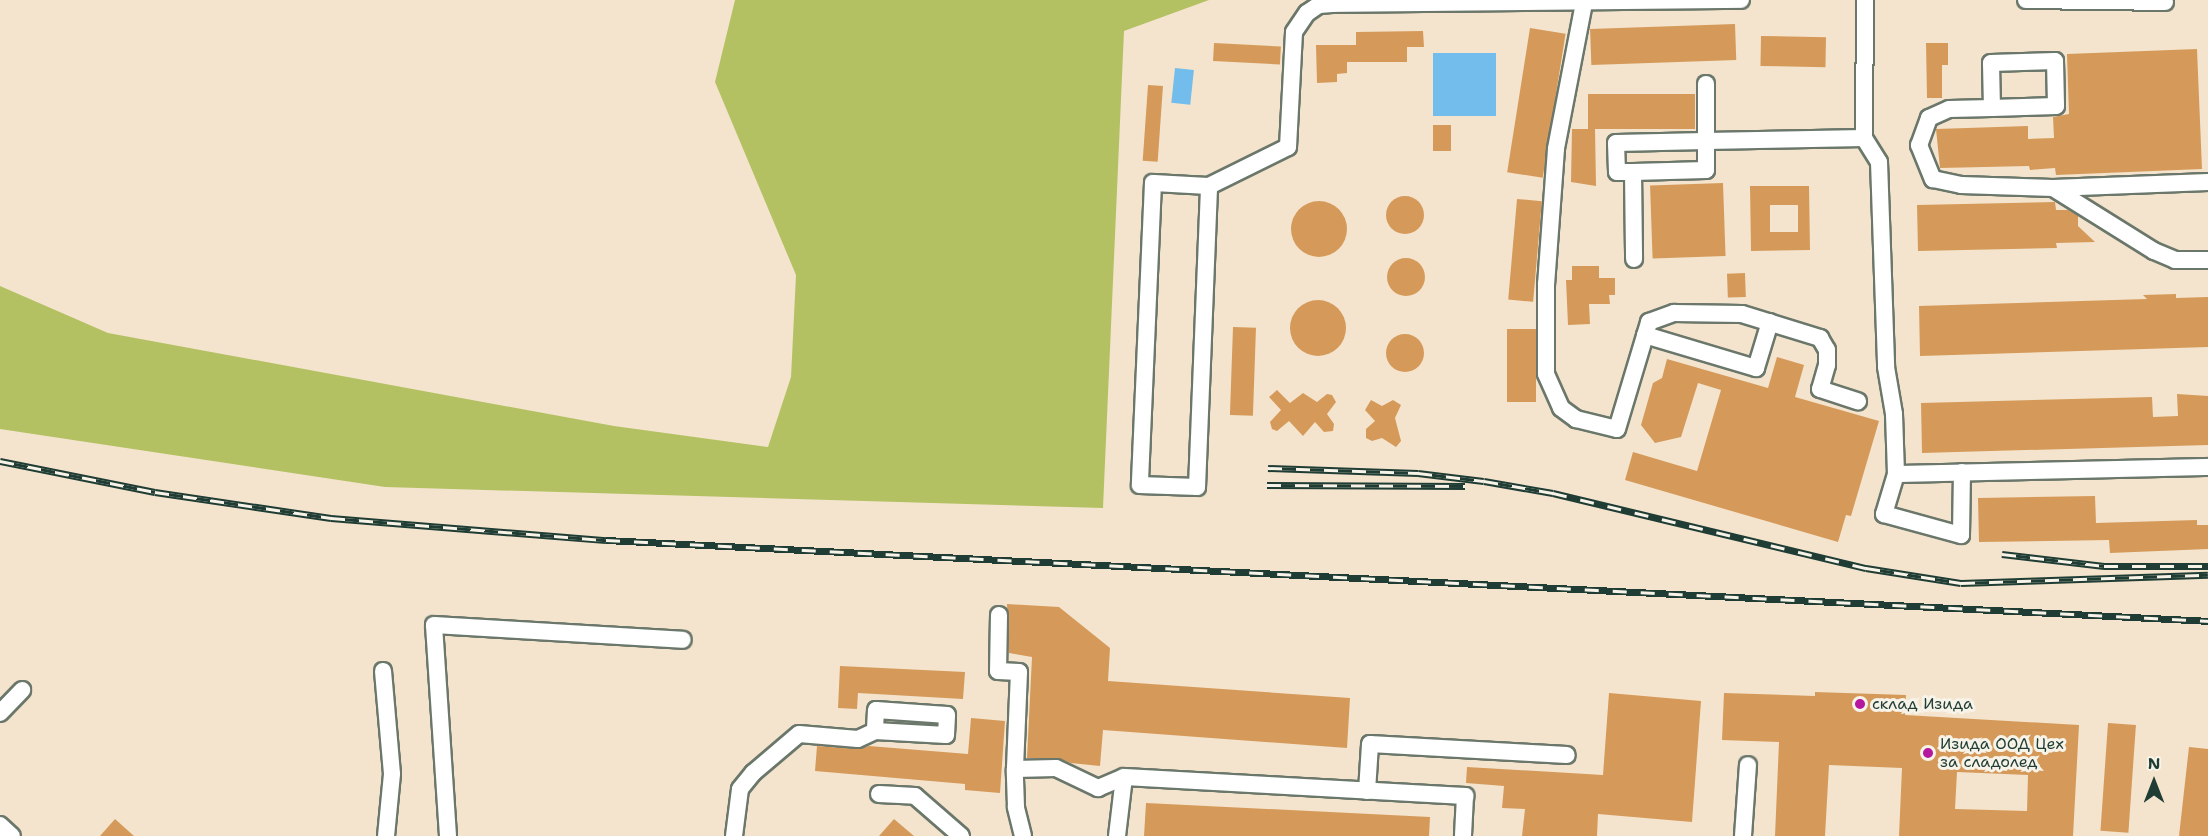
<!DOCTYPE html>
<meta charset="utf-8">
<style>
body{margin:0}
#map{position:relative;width:2208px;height:836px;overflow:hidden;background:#f4e4cd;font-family:"Shantell Sans",sans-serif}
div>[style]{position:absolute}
.green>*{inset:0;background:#b4c163}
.water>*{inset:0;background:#73bdec;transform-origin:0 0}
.building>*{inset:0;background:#d59a59;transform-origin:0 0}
.round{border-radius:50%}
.roads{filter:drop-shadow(2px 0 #6a776a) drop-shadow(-2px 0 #6a776a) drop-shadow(0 2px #6a776a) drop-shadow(0 -2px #6a776a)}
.minor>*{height:16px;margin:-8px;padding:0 8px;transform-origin:8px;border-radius:8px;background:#fff}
.rail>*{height:7px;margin-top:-3.5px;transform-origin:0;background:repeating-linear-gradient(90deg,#f7f3e8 0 14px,#1f3d34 0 28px);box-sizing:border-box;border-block:2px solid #1f3d34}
.dots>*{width:16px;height:16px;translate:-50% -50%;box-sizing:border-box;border:3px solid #f7f3e8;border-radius:50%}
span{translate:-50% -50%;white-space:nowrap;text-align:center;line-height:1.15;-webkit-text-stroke:6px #f7f3e8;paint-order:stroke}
.poi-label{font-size:16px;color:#1f3d34}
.left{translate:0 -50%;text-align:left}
.north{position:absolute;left:2124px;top:752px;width:60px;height:60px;-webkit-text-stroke:4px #f7f3e8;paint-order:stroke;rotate:0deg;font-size:16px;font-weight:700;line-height:24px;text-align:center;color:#1f3d34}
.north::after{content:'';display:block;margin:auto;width:21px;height:27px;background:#1f3d34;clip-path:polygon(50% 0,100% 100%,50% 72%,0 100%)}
</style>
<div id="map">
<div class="green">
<i style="clip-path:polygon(735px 0,1209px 0,1124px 31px,1103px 508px,385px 487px,0 429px,0 286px,108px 333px,614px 426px,768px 447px,791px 377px,796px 275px,715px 82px)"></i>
</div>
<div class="water">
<i style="left:1433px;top:53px;width:63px;height:63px"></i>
<i style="left:1175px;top:68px;width:19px;height:35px;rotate:6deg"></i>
</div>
<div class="building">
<i style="left:1735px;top:24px;width:36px;height:145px;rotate:88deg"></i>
<i style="left:1530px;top:28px;width:36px;height:146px;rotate:9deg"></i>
<i style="clip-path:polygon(1423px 31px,1424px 47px,1407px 47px,1407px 62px,1347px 62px,1347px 73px,1337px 74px,1337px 82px,1317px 83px,1316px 45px,1356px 45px,1356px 32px)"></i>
<i style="left:1761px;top:36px;width:65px;height:30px;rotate:1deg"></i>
<i style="left:1214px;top:43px;width:67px;height:18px;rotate:3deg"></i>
<i style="clip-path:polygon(1926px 43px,1948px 43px,1948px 65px,1942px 65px,1942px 98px,1927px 98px)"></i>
<i style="clip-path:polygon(2197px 49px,2202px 169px,2056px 175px,2055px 168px,2030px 170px,2029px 166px,1940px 168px,1936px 129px,2028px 126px,2028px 139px,2054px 138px,2053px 117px,2069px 114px,2067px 54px)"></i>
<i style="left:1148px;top:85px;width:15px;height:76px;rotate:4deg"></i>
<i style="left:1588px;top:94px;width:107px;height:35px"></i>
<i style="left:1433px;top:125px;width:18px;height:26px"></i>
<i style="clip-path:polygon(1572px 129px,1595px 129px,1596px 186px,1571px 182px)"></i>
<i style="left:1723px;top:183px;width:73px;height:73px;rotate:88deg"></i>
<i style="clip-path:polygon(evenodd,1750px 186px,1809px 186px,1810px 250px,1751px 251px,1750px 186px,1770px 205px,1798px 205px,1798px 232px,1770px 232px,1770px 205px)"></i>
<i class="round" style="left:1386px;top:196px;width:38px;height:38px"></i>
<i style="left:1517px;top:199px;width:25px;height:101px;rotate:5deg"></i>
<i class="round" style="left:1291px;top:201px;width:56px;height:56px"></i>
<i style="clip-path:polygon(2055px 202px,2056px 210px,2068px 210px,2078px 216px,2078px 226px,2095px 242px,2056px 243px,2057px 248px,1918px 251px,1917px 205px)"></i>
<i class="round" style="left:1387px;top:258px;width:38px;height:38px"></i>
<i style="clip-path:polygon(1572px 266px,1599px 266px,1599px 278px,1615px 278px,1615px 295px,1609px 295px,1610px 304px,1589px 304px,1590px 324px,1568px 325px,1566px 280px,1572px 280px)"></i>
<i style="left:1745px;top:273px;width:24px;height:18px;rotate:88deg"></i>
<i style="clip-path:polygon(2176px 294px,2176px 298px,2208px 297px,2208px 347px,1920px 356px,1919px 306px,2147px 299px,2143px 295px)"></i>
<i class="round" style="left:1290px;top:300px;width:56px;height:56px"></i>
<i style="left:1233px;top:327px;width:23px;height:88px;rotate:2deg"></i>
<i style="left:1507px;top:329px;width:29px;height:73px"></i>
<i class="round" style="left:1386px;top:334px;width:38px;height:38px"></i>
<i style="clip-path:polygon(1777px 357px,1804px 365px,1795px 397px,1879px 421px,1851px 516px,1846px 515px,1838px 542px,1625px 480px,1633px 452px,1697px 471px,1721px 390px,1698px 383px,1681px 437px,1655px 443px,1641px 425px,1653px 383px,1662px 378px,1667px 359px,1768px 388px)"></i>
<i style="clip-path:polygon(1277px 390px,1290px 403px,1303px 393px,1317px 402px,1327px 394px,1332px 395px,1336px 402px,1327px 414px,1334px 424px,1333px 431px,1324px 432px,1315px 422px,1303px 436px,1289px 421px,1277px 431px,1272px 429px,1270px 422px,1281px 410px,1269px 397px)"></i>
<i style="clip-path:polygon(2177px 394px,2208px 396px,2208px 445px,1922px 453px,1921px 403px,2152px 397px,2153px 417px,2178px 416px)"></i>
<i style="clip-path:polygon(1371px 400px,1382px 406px,1393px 400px,1401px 405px,1395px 418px,1401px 441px,1396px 447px,1382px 438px,1372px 441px,1366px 438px,1366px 429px,1375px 421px,1365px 410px)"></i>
<i style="clip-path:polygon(2095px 496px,2096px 523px,2197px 520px,2197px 525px,2208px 525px,2208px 549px,2110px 553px,2109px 540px,1979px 542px,1978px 498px)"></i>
<i style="clip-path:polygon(1007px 604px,1059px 607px,1110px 648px,1108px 681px,1350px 698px,1347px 748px,1103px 730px,1100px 766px,1071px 763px,1056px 758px,1027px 758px,1032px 657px,1009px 653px)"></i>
<i style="clip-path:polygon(840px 666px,965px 672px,963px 699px,858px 693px,857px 709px,838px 708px)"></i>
<i style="clip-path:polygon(evenodd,1815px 692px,1906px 695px,1905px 715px,2079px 725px,2073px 836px,1899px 836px,1902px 768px,1829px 765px,1825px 836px,1775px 836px,1779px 742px,1722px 740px,1724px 693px,1815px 696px,1815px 692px,1957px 772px,2028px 775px,2027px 811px,1955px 809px,1957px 772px)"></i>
<i style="clip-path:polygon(1609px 693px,1701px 701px,1692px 822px,1598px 814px,1597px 836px,1522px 836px,1525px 809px,1502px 808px,1504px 786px,1466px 783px,1467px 767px,1603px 775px)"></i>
<i style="clip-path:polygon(971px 718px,1005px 721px,1000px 793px,965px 790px,965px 784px,815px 771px,817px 746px,857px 749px,869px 746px,968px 754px)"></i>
<i style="left:2108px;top:723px;width:28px;height:108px;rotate:4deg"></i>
<i style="clip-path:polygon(2189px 747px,2208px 749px,2208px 836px,2179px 836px)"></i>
<i style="clip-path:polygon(1146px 803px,1430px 817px,1429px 836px,1144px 836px)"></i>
<i style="clip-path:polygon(115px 819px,134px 836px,100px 836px)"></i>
<i style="clip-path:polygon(894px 819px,914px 836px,879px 836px)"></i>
</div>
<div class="roads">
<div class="minor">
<i style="left:2026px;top:0;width:139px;rotate:0.8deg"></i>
<i style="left:1584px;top:3px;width:149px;rotate:100.9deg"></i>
<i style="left:1556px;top:149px;width:135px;rotate:94.2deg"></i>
<i style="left:1546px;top:284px;width:90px;rotate:90deg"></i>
<i style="left:1546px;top:374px;width:37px;rotate:66deg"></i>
<i style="left:1561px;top:408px;width:19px;rotate:36deg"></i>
<i style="left:1576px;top:419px;width:42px;rotate:13.7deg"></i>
<i style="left:1617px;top:429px;width:112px;rotate:-73.3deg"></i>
<i style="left:1649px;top:322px;width:27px;rotate:-20deg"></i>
<i style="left:1674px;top:313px;width:68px;rotate:0.8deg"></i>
<i style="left:1742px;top:314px;width:82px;rotate:17.1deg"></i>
<i style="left:1820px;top:338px;width:14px;rotate:60deg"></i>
<i style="left:1827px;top:350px;width:15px;rotate:90deg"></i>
<i style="left:1827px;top:365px;width:25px;rotate:106deg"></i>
<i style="left:1820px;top:389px;width:40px;rotate:18deg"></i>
<i style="left:1706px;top:84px;width:57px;rotate:90deg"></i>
<i style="left:1706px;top:141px;width:158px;rotate:-1.1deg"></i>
<i style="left:1864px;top:138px;width:138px;rotate:-89.6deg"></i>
<i style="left:1992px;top:108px;width:45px;rotate:-91.3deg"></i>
<i style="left:1991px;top:63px;width:64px;rotate:-1.8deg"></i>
<i style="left:2055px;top:61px;width:45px;rotate:88.7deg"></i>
<i style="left:2056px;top:106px;width:64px;rotate:178.2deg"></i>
<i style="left:1992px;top:108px;width:43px;rotate:178.7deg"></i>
<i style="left:1949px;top:109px;width:22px;rotate:156deg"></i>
<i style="left:1929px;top:118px;width:29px;rotate:110deg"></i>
<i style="left:1919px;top:145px;width:37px;rotate:68deg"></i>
<i style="left:1933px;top:179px;width:29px;rotate:12deg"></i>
<i style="left:1961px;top:185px;width:92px;rotate:1.9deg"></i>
<i style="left:2053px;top:188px;width:119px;rotate:32deg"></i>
<i style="left:2154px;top:251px;width:23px;rotate:23deg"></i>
<i style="left:2175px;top:260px;width:33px"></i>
<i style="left:1864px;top:138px;width:28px;rotate:58deg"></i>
<i style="left:1879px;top:162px;width:205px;rotate:88deg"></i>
<i style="left:1886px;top:367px;width:48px;rotate:80.3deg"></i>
<i style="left:1894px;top:414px;width:60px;rotate:88.1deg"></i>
<i style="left:1896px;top:474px;width:312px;rotate:-1.3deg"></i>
<i style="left:1633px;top:172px;width:73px;rotate:-1.6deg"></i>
<i style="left:1706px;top:170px;width:29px;rotate:-90deg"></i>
<i style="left:1706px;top:141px;width:90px;rotate:178.7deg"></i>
<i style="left:1616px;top:143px;width:29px;rotate:88deg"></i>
<i style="left:1617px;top:172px;width:16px"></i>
<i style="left:1633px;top:172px;width:87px;rotate:89.3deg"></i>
<i style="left:1209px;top:186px;width:56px;rotate:-176.9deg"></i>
<i style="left:1153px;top:183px;width:302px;rotate:92.5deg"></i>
<i style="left:1140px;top:485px;width:57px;rotate:2deg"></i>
<i style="left:1197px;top:487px;width:301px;rotate:-87.7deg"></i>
<i style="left:1209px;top:186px;width:88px;rotate:-26.3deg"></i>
<i style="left:1288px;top:147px;width:115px;rotate:-87deg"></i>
<i style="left:1294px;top:32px;width:23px;rotate:-56deg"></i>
<i style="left:1307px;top:13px;width:14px;rotate:-34deg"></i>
<i style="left:1319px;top:5px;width:13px;rotate:-4deg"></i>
<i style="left:1332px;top:4px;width:409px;rotate:-0.6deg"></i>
<i style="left:2053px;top:188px;width:155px;rotate:-2.2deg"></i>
<i style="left:1645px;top:335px;width:116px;rotate:16.6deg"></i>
<i style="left:1756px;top:368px;width:48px;rotate:-73.1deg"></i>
<i style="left:1896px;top:474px;width:42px;rotate:106.7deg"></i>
<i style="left:1884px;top:514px;width:80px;rotate:15.3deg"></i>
<i style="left:1961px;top:535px;width:63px;rotate:-89.1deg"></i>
<i style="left:999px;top:615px;width:56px;rotate:91deg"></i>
<i style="left:998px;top:671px;width:21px;rotate:3deg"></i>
<i style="left:1019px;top:672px;width:97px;rotate:92.4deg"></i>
<i style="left:383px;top:671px;width:103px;rotate:85deg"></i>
<i style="left:392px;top:774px;width:62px;rotate:95.5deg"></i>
<i style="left:0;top:713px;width:32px;rotate:-46deg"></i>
<i style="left:1367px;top:791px;width:47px;rotate:-86.3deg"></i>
<i style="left:1370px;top:744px;width:197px;rotate:3.2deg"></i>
<i style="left:879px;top:794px;width:36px;rotate:3deg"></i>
<i style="left:915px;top:796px;width:61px;rotate:41deg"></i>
<i style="left:0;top:825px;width:16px;rotate:43deg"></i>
<i style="left:448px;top:836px;width:211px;rotate:-93.8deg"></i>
<i style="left:434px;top:625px;width:249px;rotate:3.4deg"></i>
<i style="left:734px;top:836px;width:47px;rotate:-82.7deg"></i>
<i style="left:740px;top:789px;width:21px;rotate:-51deg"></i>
<i style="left:753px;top:773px;width:60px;rotate:-40.3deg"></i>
<i style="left:799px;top:734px;width:59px;rotate:4.8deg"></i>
<i style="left:858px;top:739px;width:19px;rotate:-25deg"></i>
<i style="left:875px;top:731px;width:71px;rotate:3.2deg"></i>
<i style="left:946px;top:735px;width:20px;rotate:-87deg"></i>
<i style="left:947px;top:715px;width:71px;rotate:-176deg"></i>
<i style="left:876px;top:710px;width:21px;rotate:93deg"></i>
<i style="left:1023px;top:836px;width:30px;rotate:-104deg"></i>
<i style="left:1016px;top:807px;width:38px;rotate:-92deg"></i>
<i style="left:1015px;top:769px;width:41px;rotate:-1.4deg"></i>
<i style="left:1056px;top:768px;width:47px;rotate:25.5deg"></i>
<i style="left:1098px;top:788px;width:28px;rotate:-23deg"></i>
<i style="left:1117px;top:836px;width:59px;rotate:-83.2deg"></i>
<i style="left:1124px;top:777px;width:342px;rotate:3.2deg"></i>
<i style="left:1465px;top:796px;width:40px;rotate:92.9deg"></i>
<i style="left:1743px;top:836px;width:71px;rotate:-86deg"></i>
</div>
</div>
<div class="rail">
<i style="left:0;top:461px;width:158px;rotate:11.3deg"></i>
<i style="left:155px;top:492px;width:178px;rotate:8.4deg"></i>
<i style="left:331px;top:518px;width:276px;rotate:4.6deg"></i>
<i style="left:606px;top:540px;width:1604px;rotate:2.89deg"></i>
<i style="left:1268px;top:468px;width:150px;rotate:1.9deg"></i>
<i style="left:1418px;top:473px;width:66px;rotate:6.9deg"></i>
<i style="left:1484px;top:481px;width:70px;rotate:9.9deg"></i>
<i style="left:1553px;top:493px;width:322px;rotate:13.5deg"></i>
<i style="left:1866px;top:568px;width:96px;rotate:9deg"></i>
<i style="left:1961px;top:583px;width:247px;rotate:-1.9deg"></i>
<i style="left:1267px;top:485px;width:198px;rotate:0.3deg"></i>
<i style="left:2002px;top:554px;width:103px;rotate:6.7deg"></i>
<i style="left:2104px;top:566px;width:104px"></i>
</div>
<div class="dots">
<i style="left:1860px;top:704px;background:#b5179e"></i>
<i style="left:1928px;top:753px;background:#b5179e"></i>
</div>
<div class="poi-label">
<span class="left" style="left:1872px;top:704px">склад Изида</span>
<span class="left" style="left:1940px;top:753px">Изида ООД Цех<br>за сладолед</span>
</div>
<div class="north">N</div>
</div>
